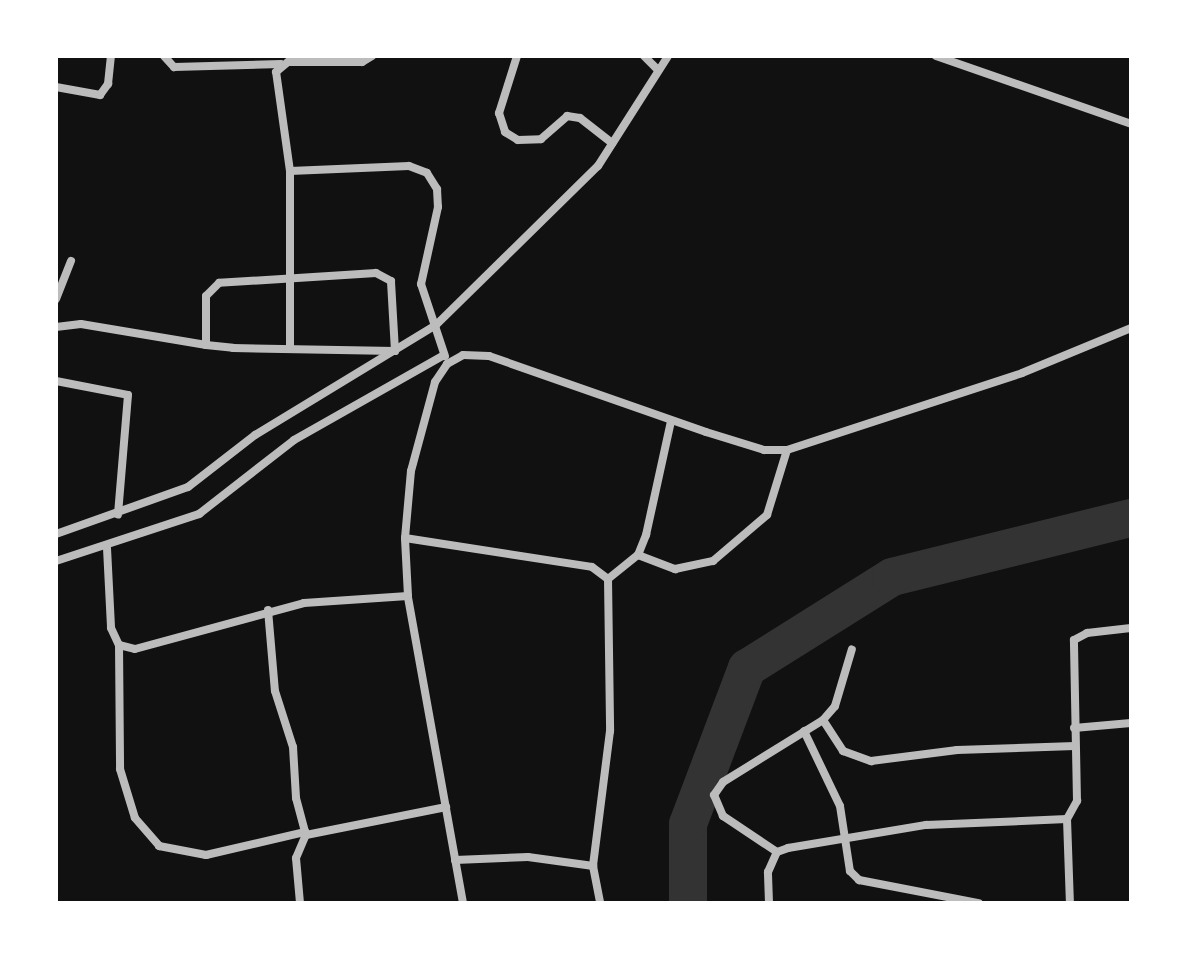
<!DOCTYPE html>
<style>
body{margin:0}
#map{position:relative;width:1187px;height:959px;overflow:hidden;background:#111;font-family:Montserrat,sans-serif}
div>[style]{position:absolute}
.river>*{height:38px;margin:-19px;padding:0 19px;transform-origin:19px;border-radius:19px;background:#333}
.minor>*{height:8px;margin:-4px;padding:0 4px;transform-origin:4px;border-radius:4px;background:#bcbcbc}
span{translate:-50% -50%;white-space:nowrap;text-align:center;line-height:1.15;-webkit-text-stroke:6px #fff;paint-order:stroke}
.frame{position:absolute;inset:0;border:58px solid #fff;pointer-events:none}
</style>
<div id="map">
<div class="river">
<i style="left:688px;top:903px;width:79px;rotate:-90deg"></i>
<i style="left:688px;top:824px;width:167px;rotate:-69.3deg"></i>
<i style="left:747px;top:668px;width:171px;rotate:-32.1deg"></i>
<i style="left:892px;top:577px;width:246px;rotate:-13.9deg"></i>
</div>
<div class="minor">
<i style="left:164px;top:56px;width:15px;rotate:48deg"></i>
<i style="left:174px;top:67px;width:107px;rotate:-1.6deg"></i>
<i style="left:517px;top:56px;width:60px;rotate:107.5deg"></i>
<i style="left:499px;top:113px;width:20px;rotate:72deg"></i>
<i style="left:505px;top:132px;width:15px;rotate:32deg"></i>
<i style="left:518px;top:140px;width:23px;rotate:-2deg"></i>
<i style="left:541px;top:139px;width:35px;rotate:-41deg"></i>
<i style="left:567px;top:116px;width:13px;rotate:9deg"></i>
<i style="left:580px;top:118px;width:41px;rotate:38deg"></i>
<i style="left:644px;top:56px;width:20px;rotate:45deg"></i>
<i style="left:936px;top:56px;width:207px;rotate:19.2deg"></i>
<i style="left:56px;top:87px;width:45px;rotate:10.3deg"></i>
<i style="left:100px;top:95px;width:14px;rotate:-54deg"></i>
<i style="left:108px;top:84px;width:28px;rotate:-84deg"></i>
<i style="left:290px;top:171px;width:119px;rotate:-2.4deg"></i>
<i style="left:409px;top:166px;width:19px;rotate:21deg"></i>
<i style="left:427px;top:173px;width:19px;rotate:58deg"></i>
<i style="left:437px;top:189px;width:18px;rotate:87deg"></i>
<i style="left:438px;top:207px;width:79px;rotate:102.4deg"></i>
<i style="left:421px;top:284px;width:76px;rotate:71.6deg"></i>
<i style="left:56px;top:299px;width:41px;rotate:-68.5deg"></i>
<i style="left:56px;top:327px;width:25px;rotate:-7deg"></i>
<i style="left:81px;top:324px;width:127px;rotate:9.5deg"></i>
<i style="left:206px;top:345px;width:27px;rotate:6deg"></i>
<i style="left:233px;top:348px;width:162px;rotate:1.1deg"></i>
<i style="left:395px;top:351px;width:70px;rotate:-93.3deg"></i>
<i style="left:391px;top:281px;width:17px;rotate:-152deg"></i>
<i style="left:376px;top:273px;width:157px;rotate:176.4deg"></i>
<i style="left:219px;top:283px;width:18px;rotate:135deg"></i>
<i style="left:206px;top:296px;width:49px;rotate:90deg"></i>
<i style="left:290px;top:347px;width:176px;rotate:-90deg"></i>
<i style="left:290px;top:171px;width:100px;rotate:-98deg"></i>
<i style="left:276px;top:72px;width:16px;rotate:-40deg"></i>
<i style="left:288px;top:62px;width:74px"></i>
<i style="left:362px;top:62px;width:12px;rotate:-31deg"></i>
<i style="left:56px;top:381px;width:73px;rotate:11deg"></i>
<i style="left:128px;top:395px;width:120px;rotate:94.8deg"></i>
<i style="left:56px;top:534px;width:140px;rotate:-19.6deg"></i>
<i style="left:188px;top:487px;width:85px;rotate:-37.8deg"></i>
<i style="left:255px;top:435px;width:212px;rotate:-31.3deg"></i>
<i style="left:436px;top:325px;width:227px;rotate:-44.5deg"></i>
<i style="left:598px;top:166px;width:130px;rotate:-57.5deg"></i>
<i style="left:405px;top:538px;width:189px;rotate:8.8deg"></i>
<i style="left:592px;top:567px;width:20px;rotate:37deg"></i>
<i style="left:608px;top:579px;width:152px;rotate:89.2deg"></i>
<i style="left:610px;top:731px;width:136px;rotate:97.2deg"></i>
<i style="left:593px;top:866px;width:38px;rotate:79deg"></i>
<i style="left:107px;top:548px;width:80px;rotate:87.1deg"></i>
<i style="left:111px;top:628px;width:19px;rotate:65deg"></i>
<i style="left:119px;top:645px;width:16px;rotate:14deg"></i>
<i style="left:135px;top:649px;width:175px;rotate:-15.2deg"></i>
<i style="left:304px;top:603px;width:104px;rotate:-3.9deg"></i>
<i style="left:638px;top:555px;width:40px;rotate:21deg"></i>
<i style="left:675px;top:569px;width:39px;rotate:-12deg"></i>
<i style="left:713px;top:561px;width:71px;rotate:-40.4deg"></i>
<i style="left:767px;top:515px;width:68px;rotate:-72.9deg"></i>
<i style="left:56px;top:561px;width:151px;rotate:-18.2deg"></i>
<i style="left:199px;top:514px;width:120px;rotate:-37.9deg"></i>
<i style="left:294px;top:440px;width:172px;rotate:-29.5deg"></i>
<i style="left:608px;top:579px;width:38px;rotate:-39deg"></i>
<i style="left:638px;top:555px;width:22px;rotate:-68deg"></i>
<i style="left:646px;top:535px;width:117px;rotate:-77.6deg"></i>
<i style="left:268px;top:610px;width:81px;rotate:85.1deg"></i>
<i style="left:275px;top:691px;width:59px;rotate:72.2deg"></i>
<i style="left:293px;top:747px;width:51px;rotate:86.6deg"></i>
<i style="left:296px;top:798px;width:38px;rotate:75deg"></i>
<i style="left:119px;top:645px;width:124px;rotate:89.5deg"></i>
<i style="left:120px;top:769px;width:51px;rotate:73deg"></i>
<i style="left:135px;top:818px;width:37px;rotate:49deg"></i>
<i style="left:159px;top:846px;width:48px;rotate:10.8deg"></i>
<i style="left:206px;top:855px;width:102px;rotate:-13.1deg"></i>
<i style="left:823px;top:720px;width:37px;rotate:57deg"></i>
<i style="left:843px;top:751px;width:30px;rotate:20deg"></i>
<i style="left:871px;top:761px;width:87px;rotate:-7.3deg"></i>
<i style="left:957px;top:750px;width:118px;rotate:-1.9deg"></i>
<i style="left:1074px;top:728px;width:57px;rotate:-5deg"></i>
<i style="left:804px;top:731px;width:83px;rotate:64.4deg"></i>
<i style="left:840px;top:806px;width:66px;rotate:81.3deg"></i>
<i style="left:850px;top:871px;width:13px;rotate:45deg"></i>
<i style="left:859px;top:880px;width:122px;rotate:10.9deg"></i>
<i style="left:1067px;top:819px;width:84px;rotate:88deg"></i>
<i style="left:777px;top:852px;width:65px;rotate:-146.3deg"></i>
<i style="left:723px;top:816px;width:23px;rotate:-113deg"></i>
<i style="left:714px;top:795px;width:16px;rotate:-55deg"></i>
<i style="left:723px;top:782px;width:118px;rotate:-31.8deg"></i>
<i style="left:823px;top:720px;width:18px;rotate:-49deg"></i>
<i style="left:835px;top:706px;width:59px;rotate:-73.4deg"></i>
<i style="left:455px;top:860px;width:73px;rotate:-2.4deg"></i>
<i style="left:528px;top:857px;width:66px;rotate:7.9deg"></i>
<i style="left:300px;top:903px;width:45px;rotate:-95.1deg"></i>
<i style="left:296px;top:858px;width:25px;rotate:-67deg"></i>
<i style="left:306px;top:835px;width:143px;rotate:-11.3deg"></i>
<i style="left:463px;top:903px;width:312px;rotate:-100.2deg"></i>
<i style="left:408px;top:596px;width:58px;rotate:-93deg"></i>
<i style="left:405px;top:538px;width:67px;rotate:-84.9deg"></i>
<i style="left:411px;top:471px;width:92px;rotate:-74.9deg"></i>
<i style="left:435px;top:382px;width:22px;rotate:-56deg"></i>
<i style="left:447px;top:364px;width:18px;rotate:-29deg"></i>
<i style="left:463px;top:355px;width:26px;rotate:2deg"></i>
<i style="left:489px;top:356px;width:230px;rotate:19.3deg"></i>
<i style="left:706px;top:432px;width:61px;rotate:17.2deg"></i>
<i style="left:764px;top:450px;width:23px"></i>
<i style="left:787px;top:450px;width:247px;rotate:-18.1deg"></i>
<i style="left:1022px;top:373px;width:118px;rotate:-22.4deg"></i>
<i style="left:769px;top:903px;width:31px;rotate:-92deg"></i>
<i style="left:768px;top:872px;width:22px;rotate:-66deg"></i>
<i style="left:777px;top:852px;width:12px;rotate:-20deg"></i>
<i style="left:788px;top:848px;width:140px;rotate:-9.5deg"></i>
<i style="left:926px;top:825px;width:141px;rotate:-2.4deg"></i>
<i style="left:1067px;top:819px;width:21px;rotate:-61deg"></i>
<i style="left:1077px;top:801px;width:161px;rotate:-91.1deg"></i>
<i style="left:1074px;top:640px;width:15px;rotate:-28deg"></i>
<i style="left:1087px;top:633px;width:44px;rotate:-6.5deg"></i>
</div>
<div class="frame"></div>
</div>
